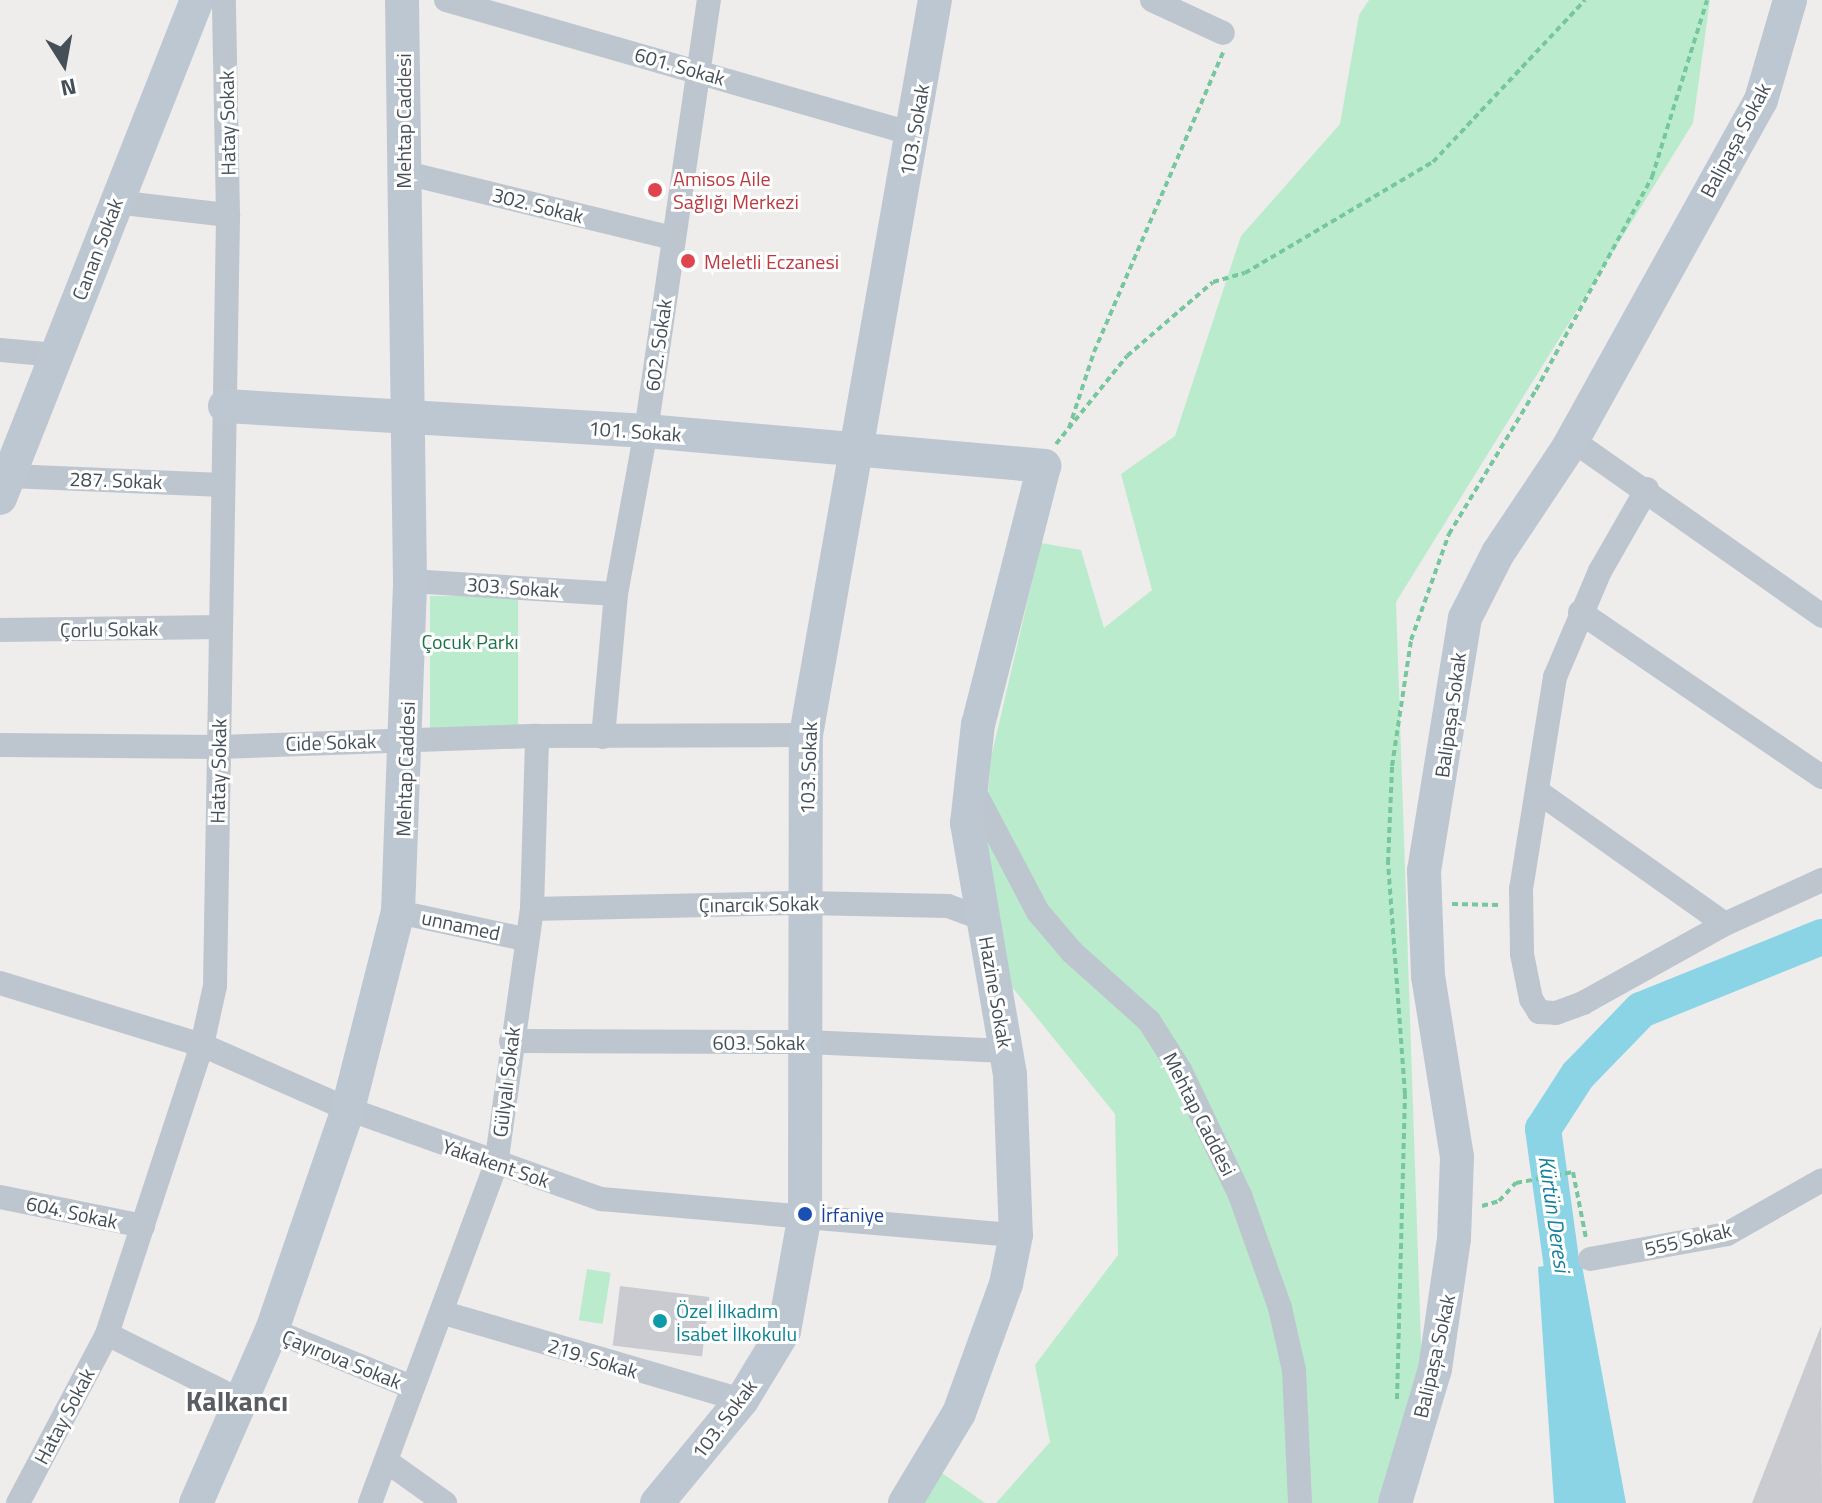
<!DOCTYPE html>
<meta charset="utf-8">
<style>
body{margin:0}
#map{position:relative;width:1822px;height:1503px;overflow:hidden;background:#efecec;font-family:"Titillium Web",sans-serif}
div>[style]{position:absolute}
.green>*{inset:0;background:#bbebcd;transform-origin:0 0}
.water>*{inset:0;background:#8ad4e6}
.river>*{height:36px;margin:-18px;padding:0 18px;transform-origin:18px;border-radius:18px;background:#8ad4e6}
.building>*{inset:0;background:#c9cbd1;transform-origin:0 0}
.path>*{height:4px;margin-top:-2px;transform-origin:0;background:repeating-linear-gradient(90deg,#76c79e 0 6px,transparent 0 10px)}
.street>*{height:24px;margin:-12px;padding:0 12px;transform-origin:12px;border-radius:12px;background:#bdc6ce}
.secondary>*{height:34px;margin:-17px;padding:0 17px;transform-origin:17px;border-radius:17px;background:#bdc7d2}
.dots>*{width:22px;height:22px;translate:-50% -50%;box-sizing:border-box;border:4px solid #fff;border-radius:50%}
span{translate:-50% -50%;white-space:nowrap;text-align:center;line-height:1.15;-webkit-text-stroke:6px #fff;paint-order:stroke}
.street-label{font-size:20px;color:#454f58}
.health-label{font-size:20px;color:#be3a42}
.left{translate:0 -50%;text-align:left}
.park-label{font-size:20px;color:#1b7447}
.transit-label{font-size:20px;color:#164399}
.culture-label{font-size:20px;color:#0d838f}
.water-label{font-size:22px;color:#14819d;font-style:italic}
.district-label{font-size:28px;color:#595c60;font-weight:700}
.north{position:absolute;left:24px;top:24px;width:80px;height:80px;-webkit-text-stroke:6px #fff;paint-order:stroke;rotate:169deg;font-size:22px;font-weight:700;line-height:32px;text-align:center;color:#454f58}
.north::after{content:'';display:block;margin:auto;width:28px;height:36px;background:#454f58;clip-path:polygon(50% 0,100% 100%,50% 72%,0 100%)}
</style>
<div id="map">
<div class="green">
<i style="clip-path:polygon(1369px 0,1710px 0,1693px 123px,1396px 602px,1422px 1374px,1382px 1503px,996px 1503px,1050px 1442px,1035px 1365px,1118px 1255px,1115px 1114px,1012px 987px,984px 843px,991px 758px,1041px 543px,1081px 550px,1104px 628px,1152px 590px,1121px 474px,1175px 436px,1241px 236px,1340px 124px,1359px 15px)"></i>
<i style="left:430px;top:596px;width:88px;height:137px"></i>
<i style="left:587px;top:1269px;width:24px;height:52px;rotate:9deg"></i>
<i style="clip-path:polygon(942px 1473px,985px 1503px,915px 1503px)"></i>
</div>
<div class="water">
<i style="clip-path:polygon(1581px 1260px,1626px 1503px,1554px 1503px,1538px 1267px)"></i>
</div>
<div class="river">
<i style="left:1568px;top:1311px;width:184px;rotate:-97.8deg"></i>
<i style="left:1543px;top:1129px;width:64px;rotate:-57.1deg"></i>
<i style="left:1578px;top:1075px;width:91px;rotate:-45.9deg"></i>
<i style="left:1641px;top:1010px;width:195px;rotate:-22deg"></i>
</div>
<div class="building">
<i style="left:620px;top:1286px;width:90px;height:60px;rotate:7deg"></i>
<i style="clip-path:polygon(1821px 1326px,1822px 1503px,1752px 1503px)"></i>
</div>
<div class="path">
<i style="left:1069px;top:428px;width:80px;rotate:-71.8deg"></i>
<i style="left:1094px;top:352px;width:327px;rotate:-66.7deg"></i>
<i style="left:1056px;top:444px;width:113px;rotate:-51.1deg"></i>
<i style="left:1127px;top:356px;width:113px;rotate:-40.7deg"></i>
<i style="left:1213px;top:282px;width:33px;rotate:-16deg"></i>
<i style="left:1245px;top:273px;width:218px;rotate:-30.6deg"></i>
<i style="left:1433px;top:162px;width:222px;rotate:-46.8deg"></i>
<i style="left:1452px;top:904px;width:47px;rotate:1.2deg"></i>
<i style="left:1482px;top:1206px;width:18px;rotate:-16deg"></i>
<i style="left:1499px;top:1201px;width:25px;rotate:-47deg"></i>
<i style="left:1516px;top:1183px;width:58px;rotate:-10.9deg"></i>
<i style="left:1573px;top:1172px;width:67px;rotate:78.9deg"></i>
<i style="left:1397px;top:1399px;width:305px;rotate:-88.5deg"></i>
<i style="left:1405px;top:1094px;width:232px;rotate:-94.2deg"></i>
<i style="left:1388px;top:863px;width:97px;rotate:-87.6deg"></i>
<i style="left:1392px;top:766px;width:127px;rotate:-81.4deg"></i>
<i style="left:1411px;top:640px;width:113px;rotate:-70.3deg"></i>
<i style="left:1449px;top:534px;width:168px;rotate:-58.9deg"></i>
<i style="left:1536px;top:390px;width:243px;rotate:-61.4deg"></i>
<i style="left:1652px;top:177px;width:185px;rotate:-72.7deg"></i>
</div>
<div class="street">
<i style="left:446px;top:0;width:487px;rotate:16deg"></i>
<i style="left:1152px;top:0;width:78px;rotate:24.9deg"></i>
<i style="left:402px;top:172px;width:279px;rotate:13.7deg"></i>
<i style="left:115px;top:202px;width:114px;rotate:6.6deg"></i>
<i style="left:0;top:350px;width:56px;rotate:5.1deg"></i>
<i style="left:1572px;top:440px;width:306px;rotate:35.1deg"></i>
<i style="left:9px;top:476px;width:214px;rotate:2.4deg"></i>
<i style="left:1647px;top:489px;width:95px;rotate:119.8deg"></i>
<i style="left:1600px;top:571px;width:115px;rotate:113deg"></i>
<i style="left:1555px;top:677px;width:215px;rotate:99.1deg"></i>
<i style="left:1521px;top:889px;width:65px;rotate:89.1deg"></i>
<i style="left:1522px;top:954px;width:46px;rotate:78.7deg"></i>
<i style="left:1531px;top:999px;width:15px;rotate:58deg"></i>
<i style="left:1539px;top:1012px;width:17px;rotate:3deg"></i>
<i style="left:1556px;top:1013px;width:29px;rotate:-20deg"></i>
<i style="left:1583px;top:1003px;width:162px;rotate:-29.1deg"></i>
<i style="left:1725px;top:924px;width:107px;rotate:-24.4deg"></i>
<i style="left:410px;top:581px;width:206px;rotate:3.6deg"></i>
<i style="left:1580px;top:612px;width:293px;rotate:34.3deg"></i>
<i style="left:0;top:630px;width:219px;rotate:-0.8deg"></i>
<i style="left:603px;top:737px;width:144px;rotate:-84.8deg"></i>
<i style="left:616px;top:594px;width:166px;rotate:-79.6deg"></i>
<i style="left:646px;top:431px;width:436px;rotate:-81.7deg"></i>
<i style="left:0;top:745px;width:218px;rotate:0.5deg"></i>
<i style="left:218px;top:747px;width:319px;rotate:-2deg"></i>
<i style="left:537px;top:736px;width:269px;rotate:-0.2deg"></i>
<i style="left:971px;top:785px;width:144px;rotate:62.2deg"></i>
<i style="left:1038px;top:912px;width:52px;rotate:49.6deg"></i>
<i style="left:1072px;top:952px;width:103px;rotate:41.9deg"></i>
<i style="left:1149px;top:1021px;width:58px;rotate:57.7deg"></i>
<i style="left:1180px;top:1070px;width:139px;rotate:64.4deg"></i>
<i style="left:1240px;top:1195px;width:120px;rotate:70.5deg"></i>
<i style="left:1280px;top:1308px;width:64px;rotate:77.3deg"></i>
<i style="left:1294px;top:1370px;width:133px;rotate:87.4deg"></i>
<i style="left:1537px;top:791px;width:230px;rotate:35.3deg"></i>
<i style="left:532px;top:909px;width:273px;rotate:-1.3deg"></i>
<i style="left:805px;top:903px;width:143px;rotate:1.2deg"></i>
<i style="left:948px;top:906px;width:38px;rotate:20deg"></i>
<i style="left:398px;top:912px;width:129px;rotate:12.1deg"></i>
<i style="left:0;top:983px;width:211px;rotate:17.1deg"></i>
<i style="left:202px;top:1045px;width:159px;rotate:23.7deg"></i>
<i style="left:348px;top:1109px;width:269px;rotate:19.6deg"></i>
<i style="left:601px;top:1199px;width:417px;rotate:5deg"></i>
<i style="left:511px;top:1041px;width:296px;rotate:0.2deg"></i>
<i style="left:807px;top:1042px;width:199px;rotate:2.6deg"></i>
<i style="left:0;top:1197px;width:146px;rotate:11.5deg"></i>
<i style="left:1590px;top:1259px;width:139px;rotate:-10.3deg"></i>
<i style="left:1727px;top:1234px;width:109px;rotate:-29.6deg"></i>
<i style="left:444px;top:1313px;width:310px;rotate:16.3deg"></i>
<i style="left:272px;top:1330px;width:151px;rotate:22.2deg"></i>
<i style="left:107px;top:1334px;width:151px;rotate:26.4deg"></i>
<i style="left:389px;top:1463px;width:69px;rotate:35.5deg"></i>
<i style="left:18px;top:1503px;width:191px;rotate:-62.2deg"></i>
<i style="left:107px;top:1334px;width:304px;rotate:-71.8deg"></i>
<i style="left:202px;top:1045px;width:60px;rotate:-77.6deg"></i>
<i style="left:215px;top:986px;width:771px;rotate:-89.03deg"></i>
<i style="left:228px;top:215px;width:215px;rotate:-91.1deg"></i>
<i style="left:370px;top:1503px;width:361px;rotate:-69.6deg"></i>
<i style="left:496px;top:1165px;width:259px;rotate:-82deg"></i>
<i style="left:532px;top:909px;width:173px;rotate:-88.3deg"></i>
</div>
<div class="secondary">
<i style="left:225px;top:406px;width:422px;rotate:3.4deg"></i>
<i style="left:646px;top:431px;width:400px;rotate:5deg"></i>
<i style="left:1044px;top:466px;width:266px;rotate:104.3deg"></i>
<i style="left:978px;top:724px;width:100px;rotate:96.3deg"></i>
<i style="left:967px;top:823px;width:256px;rotate:80.3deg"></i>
<i style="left:1010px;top:1075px;width:160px;rotate:87.9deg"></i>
<i style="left:1016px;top:1235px;width:50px;rotate:101.5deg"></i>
<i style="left:1006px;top:1284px;width:137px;rotate:110deg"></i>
<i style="left:959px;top:1413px;width:105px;rotate:121deg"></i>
<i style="left:0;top:498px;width:536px;rotate:-68.42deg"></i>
<i style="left:196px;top:1503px;width:189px;rotate:-66.3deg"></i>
<i style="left:272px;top:1330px;width:234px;rotate:-71deg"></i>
<i style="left:348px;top:1109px;width:203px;rotate:-75.8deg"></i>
<i style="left:398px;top:912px;width:331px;rotate:-87.9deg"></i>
<i style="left:410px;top:581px;width:581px;rotate:-90.79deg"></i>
<i style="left:657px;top:1503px;width:134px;rotate:-50.5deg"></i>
<i style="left:742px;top:1400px;width:81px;rotate:-58.7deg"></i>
<i style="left:784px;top:1331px;width:119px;rotate:-79.8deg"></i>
<i style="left:805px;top:1214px;width:479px;rotate:-89.9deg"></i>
<i style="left:806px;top:735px;width:746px;rotate:-80.05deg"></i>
<i style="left:1395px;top:1503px;width:140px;rotate:-73.4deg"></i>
<i style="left:1435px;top:1369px;width:131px;rotate:-81.7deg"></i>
<i style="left:1454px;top:1239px;width:82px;rotate:-87.9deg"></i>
<i style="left:1457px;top:1157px;width:183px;rotate:-99.1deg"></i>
<i style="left:1428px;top:976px;width:105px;rotate:-92.2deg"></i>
<i style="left:1424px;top:871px;width:256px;rotate:-80.8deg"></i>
<i style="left:1465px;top:618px;width:73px;rotate:-63.1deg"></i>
<i style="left:1498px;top:553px;width:126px;rotate:-56.3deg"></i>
<i style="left:1568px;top:448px;width:398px;rotate:-61deg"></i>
<i style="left:1761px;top:100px;width:104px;rotate:-73.8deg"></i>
</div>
<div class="dots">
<i style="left:655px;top:190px;background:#e0444e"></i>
<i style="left:688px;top:261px;background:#e0444e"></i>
<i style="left:805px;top:1214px;background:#1a4fb4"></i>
<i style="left:660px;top:1321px;background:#0f9aa8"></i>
</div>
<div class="street-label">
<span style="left:680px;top:66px;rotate:16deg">601. Sokak</span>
<span style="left:403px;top:121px;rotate:-90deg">Mehtap Caddesi</span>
<span style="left:227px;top:123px;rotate:-91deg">Hatay Sokak</span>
<span style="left:914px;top:130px;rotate:-80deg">103. Sokak</span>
<span style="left:1735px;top:140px;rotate:-62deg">Balipaşa Sokak</span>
<span style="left:538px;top:205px;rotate:14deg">302. Sokak</span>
<span style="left:97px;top:249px;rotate:-69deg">Canan Sokak</span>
<span style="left:658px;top:345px;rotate:-82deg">602. Sokak</span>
<span style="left:635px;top:431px;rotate:4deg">101. Sokak</span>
<span style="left:116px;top:480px;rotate:2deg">287. Sokak</span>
<span style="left:513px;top:587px;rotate:4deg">303. Sokak</span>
<span style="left:109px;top:629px;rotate:-1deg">Çorlu Sokak</span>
<span style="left:1450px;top:715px;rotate:-82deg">Balipaşa Sokak</span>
<span style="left:331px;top:742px;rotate:-2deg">Cide Sokak</span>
<span style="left:808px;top:768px;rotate:-88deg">103. Sokak</span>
<span style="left:405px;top:769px;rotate:-88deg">Mehtap Caddesi</span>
<span style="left:218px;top:771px;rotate:-89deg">Hatay Sokak</span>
<span style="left:759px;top:904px;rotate:-1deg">Çınarcık Sokak</span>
<span style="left:461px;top:925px;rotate:12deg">unnamed</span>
<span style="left:996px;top:992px;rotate:80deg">Hazine Sokak</span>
<span style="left:759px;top:1042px">603. Sokak</span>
<span style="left:506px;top:1082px;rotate:-83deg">Gülyalı Sokak</span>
<span style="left:1200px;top:1114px;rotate:63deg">Mehtap Caddesi</span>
<span style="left:496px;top:1163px;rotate:19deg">Yakakent Sok</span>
<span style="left:72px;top:1212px;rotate:12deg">604. Sokak</span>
<span style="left:1688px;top:1239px;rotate:-13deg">555 Sokak</span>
<span style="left:1434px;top:1356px;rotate:-77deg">Balipaşa Sokak</span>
<span style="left:593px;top:1358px;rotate:17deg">219. Sokak</span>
<span style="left:342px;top:1359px;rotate:22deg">Çayırova Sokak</span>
<span style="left:64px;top:1416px;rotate:-62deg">Hatay Sokak</span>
<span style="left:724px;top:1419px;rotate:-53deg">103. Sokak</span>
</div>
<div class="health-label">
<span class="left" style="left:673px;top:190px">Amisos Aile<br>Sağlığı Merkezi</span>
<span class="left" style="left:704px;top:261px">Meletli Eczanesi</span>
</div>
<div class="park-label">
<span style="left:470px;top:641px">Çocuk Parkı</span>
</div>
<div class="transit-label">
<span class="left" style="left:821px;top:1214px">İrfaniye</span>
</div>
<div class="culture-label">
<span class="left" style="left:676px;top:1322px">Özel İlkadım<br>İsabet İlkokulu</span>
</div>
<div class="water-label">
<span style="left:1554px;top:1214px;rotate:82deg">Kürtün Deresi</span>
</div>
<div class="district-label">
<span style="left:237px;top:1401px">Kalkancı</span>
</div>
<div class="north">N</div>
</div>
